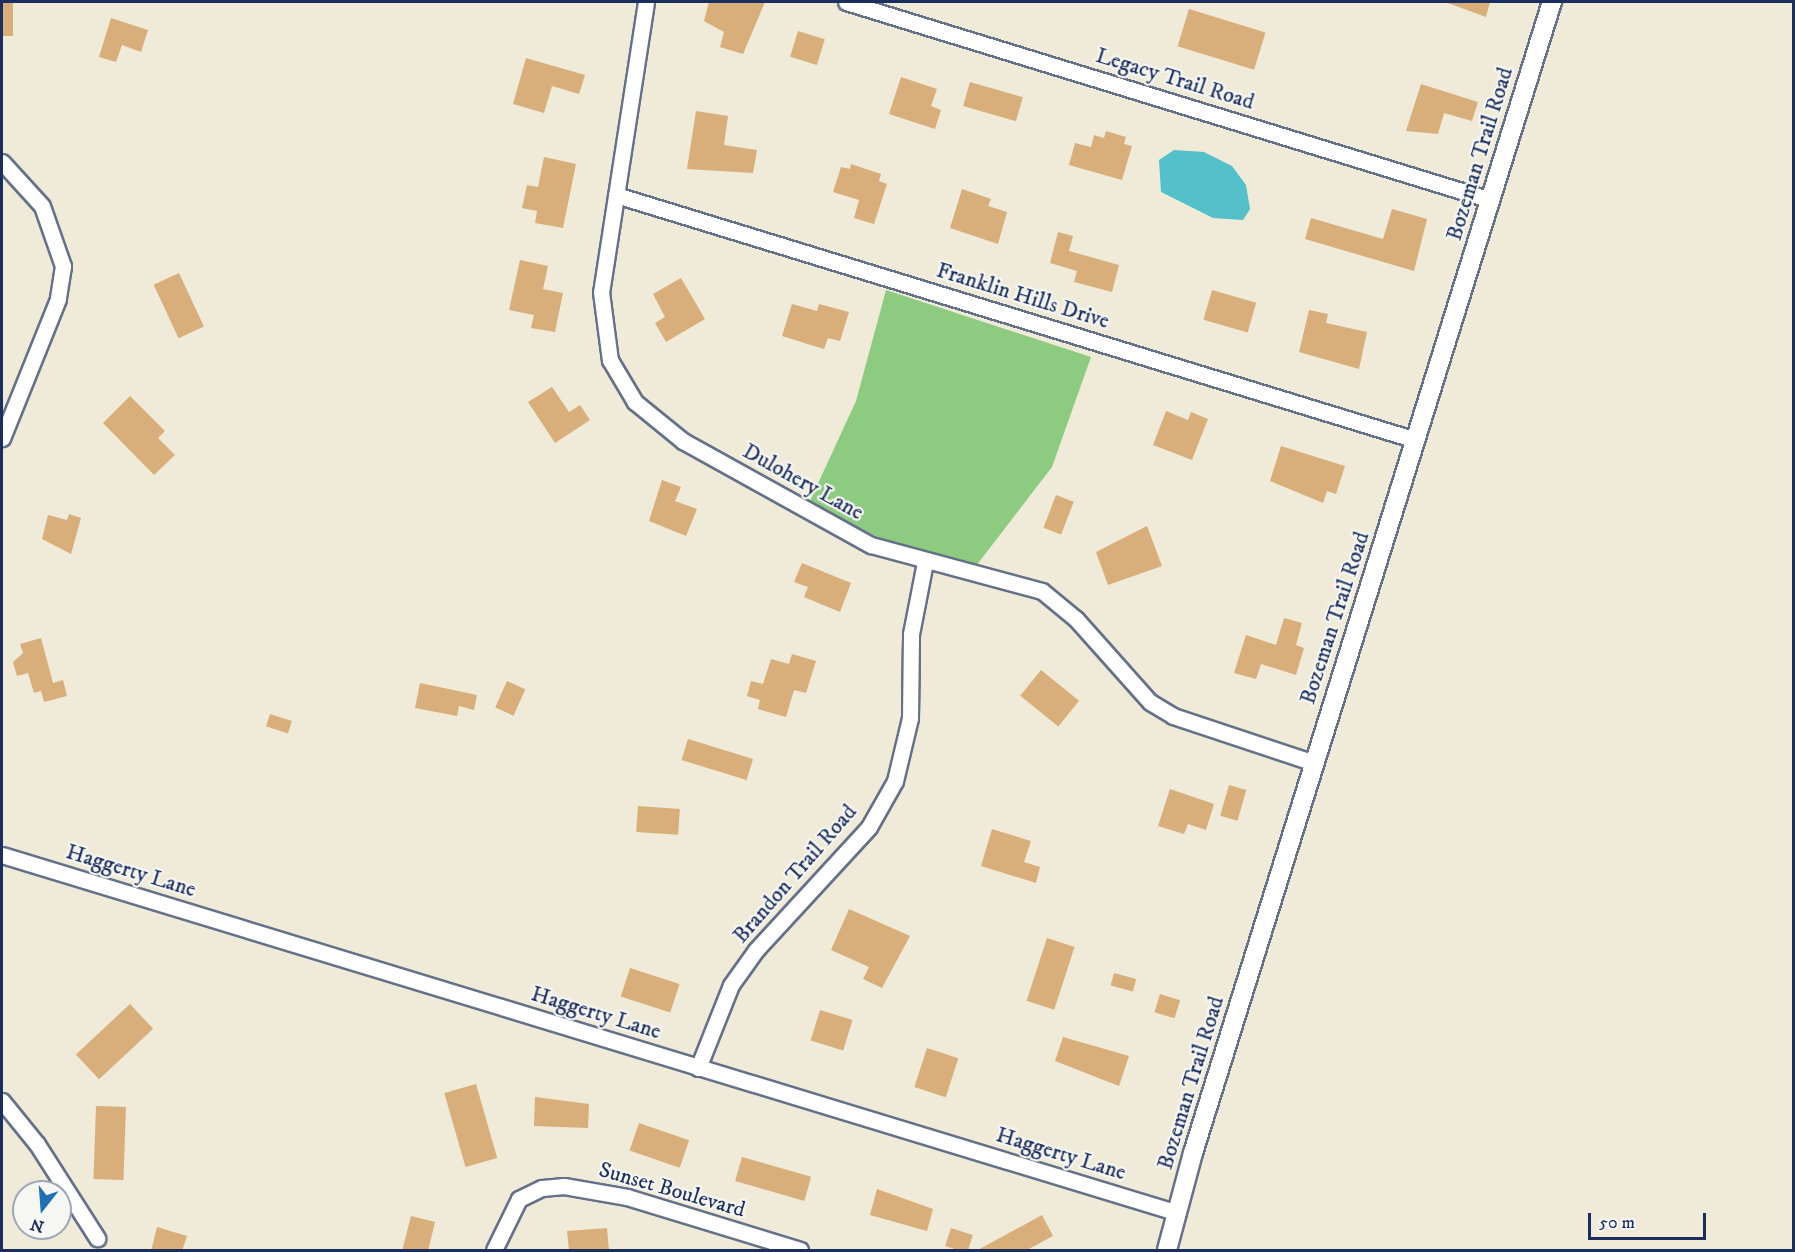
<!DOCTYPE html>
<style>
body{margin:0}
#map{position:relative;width:1795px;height:1252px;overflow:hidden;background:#efebd8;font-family:"IM FELL DW Pica",serif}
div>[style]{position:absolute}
.green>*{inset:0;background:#8dcb81}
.water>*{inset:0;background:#53c0ca}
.building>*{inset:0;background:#d8ae7a;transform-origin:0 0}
.roads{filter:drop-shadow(2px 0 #657189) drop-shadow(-2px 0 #657189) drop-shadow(0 2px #657189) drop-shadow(0 -2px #657189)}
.minor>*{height:15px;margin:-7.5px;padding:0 7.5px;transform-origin:7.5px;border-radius:7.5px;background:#fff}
.tertiary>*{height:18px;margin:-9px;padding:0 9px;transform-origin:9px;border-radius:9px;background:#fff}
span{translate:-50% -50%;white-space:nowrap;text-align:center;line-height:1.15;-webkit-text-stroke:4.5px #f6f6f2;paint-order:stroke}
.street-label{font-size:22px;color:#1b2f5e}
.frame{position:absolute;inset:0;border:3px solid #1b2f5e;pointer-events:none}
.north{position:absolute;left:12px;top:1180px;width:60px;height:60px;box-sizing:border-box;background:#f6f6f2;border:2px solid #9ea6b7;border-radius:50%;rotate:197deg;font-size:16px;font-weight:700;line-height:24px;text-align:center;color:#1b2f5e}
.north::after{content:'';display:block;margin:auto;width:21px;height:27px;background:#1f6fb2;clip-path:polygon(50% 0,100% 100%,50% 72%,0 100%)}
.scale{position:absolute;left:1588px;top:1213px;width:118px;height:27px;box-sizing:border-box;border:3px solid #1b2f5e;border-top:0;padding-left:8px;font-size:18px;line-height:21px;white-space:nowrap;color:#1b2f5e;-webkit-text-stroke:4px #f6f6f2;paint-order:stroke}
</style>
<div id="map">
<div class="green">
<i style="clip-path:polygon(886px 290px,1091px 357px,1052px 467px,976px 566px,892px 544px,809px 503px,856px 401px)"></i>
</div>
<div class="water">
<i style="clip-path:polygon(1174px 150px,1204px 152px,1232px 166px,1246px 185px,1250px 209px,1243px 220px,1213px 218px,1161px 192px,1159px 160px)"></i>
</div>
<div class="building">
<i style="left:2px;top:2px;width:11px;height:34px"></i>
<i style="clip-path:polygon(709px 2px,765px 2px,743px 54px,720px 47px,724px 32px,704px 21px)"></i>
<i style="clip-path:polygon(1445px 2px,1490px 2px,1486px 17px)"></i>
<i style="left:1189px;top:9px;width:80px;height:39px;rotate:17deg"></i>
<i style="clip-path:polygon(111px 18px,148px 30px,141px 52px,122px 45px,116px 62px,99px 57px)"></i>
<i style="left:798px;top:31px;width:28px;height:27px;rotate:17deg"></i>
<i style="clip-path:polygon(526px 58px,585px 75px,579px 94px,552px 86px,544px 113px,513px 104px)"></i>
<i style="clip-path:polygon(901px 77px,937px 89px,931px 106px,941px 110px,935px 129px,889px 114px)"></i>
<i style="left:970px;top:82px;width:55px;height:25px;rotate:16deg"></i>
<i style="clip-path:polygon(1421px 84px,1478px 102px,1472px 121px,1444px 113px,1438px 134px,1406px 131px)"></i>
<i style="clip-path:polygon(696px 111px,728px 116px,724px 145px,757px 150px,753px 173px,687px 169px)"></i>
<i style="clip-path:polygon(1106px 131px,1126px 137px,1124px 144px,1132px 146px,1122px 180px,1069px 165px,1075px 143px,1091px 147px,1094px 135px,1104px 138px)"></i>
<i style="clip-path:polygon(544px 157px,576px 164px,563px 228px,535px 223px,537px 211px,522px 208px,527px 185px,538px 187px)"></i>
<i style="clip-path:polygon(851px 164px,881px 174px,879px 181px,887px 184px,874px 224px,854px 218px,859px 200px,833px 192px,841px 167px,850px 169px)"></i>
<i style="clip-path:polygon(962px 189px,991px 199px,988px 206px,1007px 212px,998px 244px,950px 228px)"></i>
<i style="clip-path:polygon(1392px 209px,1427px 219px,1414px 271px,1305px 239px,1311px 218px,1383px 239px)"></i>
<i style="clip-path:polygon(1058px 232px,1073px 236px,1069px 251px,1119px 265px,1112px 292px,1074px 282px,1077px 271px,1050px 263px)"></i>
<i style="clip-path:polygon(520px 260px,548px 266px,543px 289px,563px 293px,555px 332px,531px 328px,534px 315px,509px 310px)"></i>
<i style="left:179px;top:273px;width:59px;height:28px;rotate:65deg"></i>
<i style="clip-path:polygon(681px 278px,705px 319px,666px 342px,655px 323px,665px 317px,653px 294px)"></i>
<i style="left:1212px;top:290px;width:46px;height:31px;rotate:16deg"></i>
<i style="clip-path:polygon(792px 304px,817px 311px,819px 304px,849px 312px,840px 341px,828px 338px,824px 349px,782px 336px)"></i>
<i style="clip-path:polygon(1309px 310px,1328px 314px,1326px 323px,1367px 332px,1359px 369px,1299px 352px)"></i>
<i style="clip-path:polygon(552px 387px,569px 412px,580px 405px,590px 420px,555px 443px,528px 402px)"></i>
<i style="clip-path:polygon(130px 396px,165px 431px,158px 438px,175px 455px,154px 475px,103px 423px)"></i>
<i style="clip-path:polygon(1166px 411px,1188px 420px,1191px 412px,1208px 419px,1192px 460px,1153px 445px)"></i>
<i style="clip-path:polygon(1281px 446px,1345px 466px,1336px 494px,1327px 491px,1323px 503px,1270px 481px)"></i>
<i style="clip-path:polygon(662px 480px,681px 487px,675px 501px,697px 509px,686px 536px,649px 521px)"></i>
<i style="left:1056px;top:495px;width:19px;height:35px;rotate:21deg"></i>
<i style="clip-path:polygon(69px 514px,81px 518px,71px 554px,42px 539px,48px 515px,67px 520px)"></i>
<i style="clip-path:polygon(1147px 526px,1162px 566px,1108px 585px,1096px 552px)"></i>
<i style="clip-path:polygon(802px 563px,851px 583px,840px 612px,804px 597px,808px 587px,794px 582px)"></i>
<i style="clip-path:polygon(1284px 618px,1302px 623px,1296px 645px,1304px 648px,1296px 675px,1261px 664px,1256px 679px,1234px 673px,1246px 635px,1276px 645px)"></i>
<i style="clip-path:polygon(41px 638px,53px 683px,63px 680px,67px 696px,44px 702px,41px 691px,34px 693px,28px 673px,17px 676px,13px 662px,23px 653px,20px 644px)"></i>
<i style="clip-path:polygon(792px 654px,816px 661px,806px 693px,794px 690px,786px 717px,758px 709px,760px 700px,747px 696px,751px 681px,763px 684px,771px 659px,789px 664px)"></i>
<i style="left:1041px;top:670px;width:49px;height:33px;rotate:39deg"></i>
<i style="left:507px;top:681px;width:20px;height:29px;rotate:24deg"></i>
<i style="clip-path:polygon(420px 683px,477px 695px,474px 710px,459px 706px,457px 716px,415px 708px)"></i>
<i style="left:270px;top:714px;width:23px;height:13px;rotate:18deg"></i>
<i style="left:688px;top:739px;width:68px;height:22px;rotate:17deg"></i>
<i style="left:1229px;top:785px;width:18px;height:32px;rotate:16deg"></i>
<i style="clip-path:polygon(1170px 789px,1214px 804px,1206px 830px,1188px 824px,1184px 834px,1158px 826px)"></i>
<i style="left:638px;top:806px;width:42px;height:26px;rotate:4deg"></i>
<i style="clip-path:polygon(992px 829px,1031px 841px,1024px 862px,1040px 867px,1036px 883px,981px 866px)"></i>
<i style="clip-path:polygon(849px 909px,910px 936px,882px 988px,863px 979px,869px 967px,831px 950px)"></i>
<i style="left:1047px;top:938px;width:29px;height:66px;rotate:18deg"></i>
<i style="left:630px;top:968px;width:52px;height:30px;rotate:18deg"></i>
<i style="left:1114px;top:973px;width:23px;height:13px;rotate:15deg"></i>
<i style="left:1160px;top:994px;width:21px;height:19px;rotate:17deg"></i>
<i style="left:130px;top:1004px;width:34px;height:74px;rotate:47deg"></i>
<i style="left:820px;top:1010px;width:34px;height:32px;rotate:17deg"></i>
<i style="clip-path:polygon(1063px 1037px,1129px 1056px,1119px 1086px,1055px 1061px)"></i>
<i style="left:927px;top:1048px;width:33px;height:41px;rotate:18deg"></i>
<i style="left:476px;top:1084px;width:77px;height:33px;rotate:74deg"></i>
<i style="clip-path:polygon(535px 1097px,589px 1104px,588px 1128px,534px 1126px)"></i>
<i style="left:96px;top:1106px;width:30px;height:73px;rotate:2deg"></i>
<i style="left:639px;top:1123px;width:53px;height:29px;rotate:19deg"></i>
<i style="left:742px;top:1157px;width:72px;height:25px;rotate:16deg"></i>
<i style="clip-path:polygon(877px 1189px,933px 1209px,927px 1231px,870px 1215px)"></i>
<i style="clip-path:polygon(1042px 1215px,1053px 1236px,1025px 1251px,976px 1251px)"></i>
<i style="clip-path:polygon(411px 1216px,435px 1222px,428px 1251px,402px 1251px)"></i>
<i style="clip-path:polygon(157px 1227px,187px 1236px,182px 1251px,151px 1251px)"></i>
<i style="clip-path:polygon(607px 1228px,609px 1251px,569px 1251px,567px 1231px)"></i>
<i style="left:951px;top:1228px;width:23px;height:19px;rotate:18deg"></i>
</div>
<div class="roads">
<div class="minor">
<i style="left:646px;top:2px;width:293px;rotate:98.8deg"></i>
<i style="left:601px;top:292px;width:69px;rotate:82.5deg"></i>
<i style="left:610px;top:360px;width:49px;rotate:59.2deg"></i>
<i style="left:635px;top:402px;width:62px;rotate:39.1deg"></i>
<i style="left:683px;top:441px;width:215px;rotate:29deg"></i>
<i style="left:871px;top:545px;width:177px;rotate:15.1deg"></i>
<i style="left:1042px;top:591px;width:44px;rotate:39.5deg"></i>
<i style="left:1076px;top:619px;width:111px;rotate:48.3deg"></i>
<i style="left:1150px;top:702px;width:27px;rotate:31deg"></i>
<i style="left:1173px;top:716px;width:149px;rotate:18.4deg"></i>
<i style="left:846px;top:2px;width:675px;rotate:17.07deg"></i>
<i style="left:2px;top:162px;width:59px;rotate:47.7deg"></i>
<i style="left:42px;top:206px;width:64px;rotate:70.7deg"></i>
<i style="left:63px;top:266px;width:33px;rotate:99deg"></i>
<i style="left:58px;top:299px;width:150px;rotate:111.9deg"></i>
<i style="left:616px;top:195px;width:837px;rotate:17.03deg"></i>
<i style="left:2px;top:855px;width:1229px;rotate:16.93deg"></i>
<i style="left:698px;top:1068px;width:89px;rotate:-68.3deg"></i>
<i style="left:731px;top:985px;width:43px;rotate:-54.5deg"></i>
<i style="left:756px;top:950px;width:167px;rotate:-47.4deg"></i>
<i style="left:869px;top:827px;width:53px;rotate:-60.5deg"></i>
<i style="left:895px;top:781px;width:65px;rotate:-76.6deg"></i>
<i style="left:910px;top:718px;width:84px;rotate:-89.3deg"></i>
<i style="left:911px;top:634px;width:73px;rotate:-79deg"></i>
<i style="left:2px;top:1101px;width:55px;rotate:50.9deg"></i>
<i style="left:37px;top:1144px;width:112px;rotate:57.4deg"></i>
<i style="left:494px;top:1250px;width:57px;rotate:-63.9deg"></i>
<i style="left:519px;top:1199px;width:25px;rotate:-26deg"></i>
<i style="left:542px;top:1188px;width:22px;rotate:-5deg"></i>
<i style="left:564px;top:1186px;width:64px;rotate:9.9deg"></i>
<i style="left:627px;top:1197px;width:181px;rotate:17deg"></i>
</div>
<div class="tertiary">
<i style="left:1167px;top:1250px;width:100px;rotate:-75deg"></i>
<i style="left:1193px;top:1153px;width:1206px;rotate:-72.68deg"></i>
</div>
</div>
<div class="street-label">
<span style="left:1175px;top:79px;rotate:17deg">Legacy Trail Road</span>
<span style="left:1480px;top:154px;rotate:-73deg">Bozeman Trail Road</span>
<span style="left:1023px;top:296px;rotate:17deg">Franklin Hills Drive</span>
<span style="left:803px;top:482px;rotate:29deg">Dulohery Lane</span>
<span style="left:1335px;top:618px;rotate:-72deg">Bozeman Trail Road</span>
<span style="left:131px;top:871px;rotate:17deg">Haggerty Lane</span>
<span style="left:795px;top:874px;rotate:-49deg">Brandon Trail Road</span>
<span style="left:596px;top:1013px;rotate:17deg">Haggerty Lane</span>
<span style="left:1191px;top:1083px;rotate:-73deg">Bozeman Trail Road</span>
<span style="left:1061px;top:1154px;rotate:17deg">Haggerty Lane</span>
<span style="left:672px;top:1190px;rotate:16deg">Sunset Boulevard</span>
</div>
<div class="frame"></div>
<div class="north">N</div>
<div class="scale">50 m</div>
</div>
